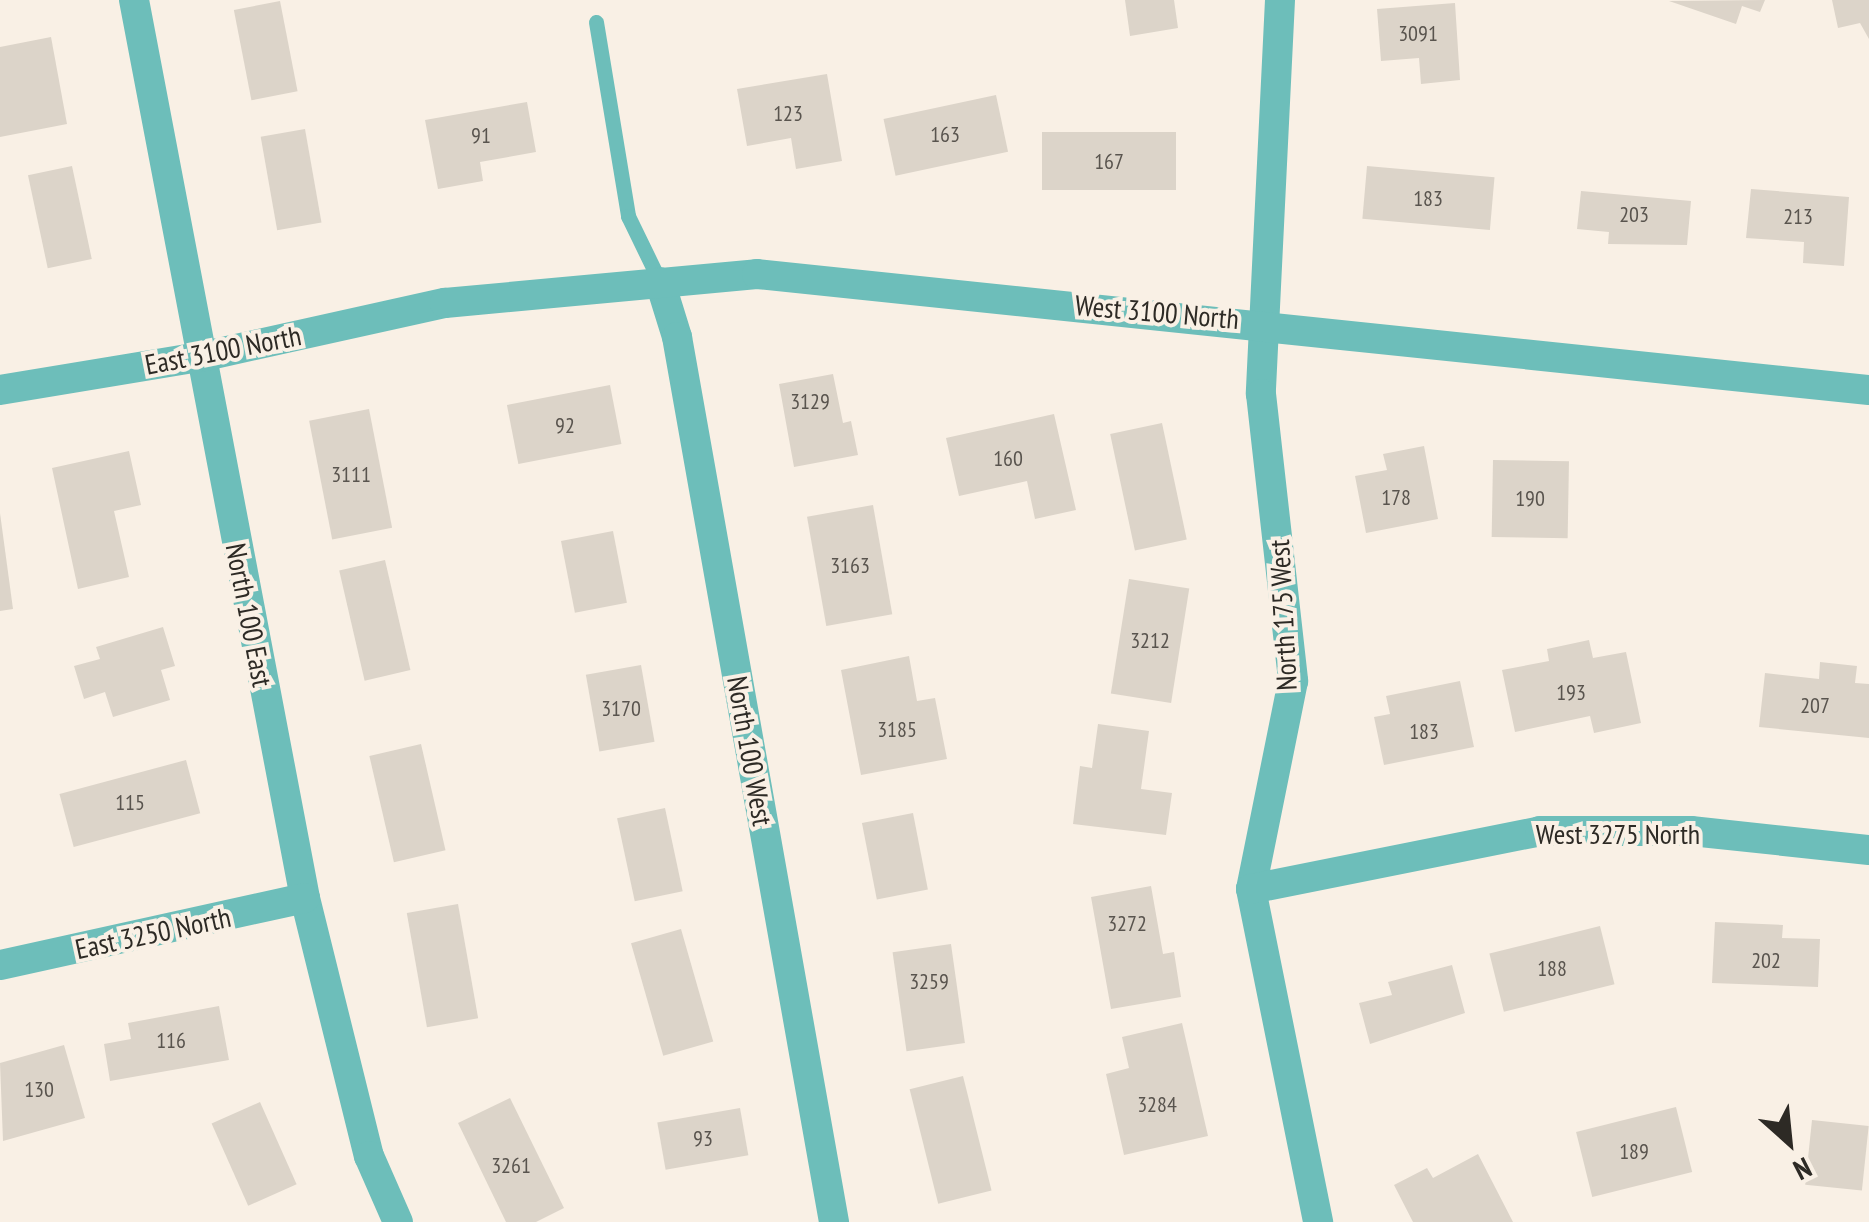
<!DOCTYPE html>
<style>
body{margin:0}
#map{position:relative;width:1869px;height:1222px;overflow:hidden;background:#f9f0e5;font-family:"PT Sans Narrow",sans-serif}
div>[style]{position:absolute}
.building>*{inset:0;background:#dcd4c9;transform-origin:0 0}
.service>*{height:15px;margin:-7.5px;padding:0 7.5px;transform-origin:7.5px;border-radius:7.5px;background:#6dbeba}
.minor>*{height:30px;margin:-15px;padding:0 15px;transform-origin:15px;border-radius:15px;background:#6dbeba}
.tertiary>*{height:30px;margin:-15px;padding:0 15px;transform-origin:15px;border-radius:15px;background:#6dbeba}
span{translate:-50% -50%;white-space:nowrap;text-align:center;line-height:1.15;-webkit-text-stroke:8px #f9f0e5;paint-order:stroke}
.number-label{font-size:22px;color:#59544e}
.number-label span{-webkit-text-stroke-width:0}
.street-label{font-size:28px;color:#2d2a25}
.north{position:absolute;left:1739px;top:1092px;width:100px;height:100px;-webkit-text-stroke:8px #f9f0e5;paint-order:stroke;rotate:153deg;font-size:28px;font-weight:700;line-height:40px;text-align:center;color:#2d2a25}
.north::after{content:'';display:block;margin:auto;width:35px;height:45px;background:#2d2a25;clip-path:polygon(50% 0,100% 100%,50% 72%,0 100%)}
</style>
<div id="map">
<div class="building">
<i style="clip-path:polygon(1125px 0,1174px 0,1178px 28px,1130px 36px)"></i>
<i style="clip-path:polygon(1765px 0,1760px 12px,1742px 6px,1736px 24px,1669px 1px)"></i>
<i style="clip-path:polygon(1832px 0,1869px 0,1869px 39px,1860px 23px,1838px 28px)"></i>
<i style="left:280px;top:1px;width:92px;height:47px;rotate:79deg"></i>
<i style="clip-path:polygon(1455px 3px,1460px 80px,1421px 84px,1419px 58px,1381px 61px,1377px 9px)"></i>
<i style="clip-path:polygon(51px 37px,67px 124px,0 137px,0 47px)"></i>
<i style="clip-path:polygon(827px 74px,842px 161px,796px 169px,791px 138px,747px 146px,737px 89px)"></i>
<i style="left:996px;top:95px;width:58px;height:115px;rotate:78deg"></i>
<i style="clip-path:polygon(527px 102px,536px 152px,480px 162px,483px 181px,438px 189px,425px 120px)"></i>
<i style="left:305px;top:129px;width:95px;height:45px;rotate:80deg"></i>
<i style="left:1176px;top:132px;width:58px;height:134px;rotate:90deg"></i>
<i style="left:72px;top:166px;width:95px;height:45px;rotate:78deg"></i>
<i style="left:1367px;top:166px;width:128px;height:53px;rotate:5deg"></i>
<i style="clip-path:polygon(1751px 189px,1849px 197px,1844px 266px,1803px 263px,1804px 242px,1746px 238px)"></i>
<i style="clip-path:polygon(1581px 191px,1691px 201px,1687px 245px,1608px 244px,1609px 232px,1577px 229px)"></i>
<i style="clip-path:polygon(833px 374px,843px 423px,851px 421px,858px 455px,794px 467px,779px 384px)"></i>
<i style="left:610px;top:385px;width:60px;height:105px;rotate:79deg"></i>
<i style="left:369px;top:409px;width:121px;height:61px;rotate:79deg"></i>
<i style="clip-path:polygon(1054px 414px,1076px 510px,1035px 519px,1027px 481px,959px 496px,946px 438px)"></i>
<i style="left:1162px;top:423px;width:119px;height:53px;rotate:78deg"></i>
<i style="clip-path:polygon(1424px 446px,1438px 519px,1366px 533px,1355px 476px,1387px 470px,1383px 454px)"></i>
<i style="clip-path:polygon(129px 451px,141px 505px,114px 511px,129px 577px,78px 589px,52px 468px)"></i>
<i style="left:1493px;top:460px;width:76px;height:77px;rotate:1deg"></i>
<i style="left:873px;top:505px;width:111px;height:67px;rotate:80deg"></i>
<i style="clip-path:polygon(0 513px,13px 609px,0 611px)"></i>
<i style="left:613px;top:531px;width:73px;height:53px;rotate:79deg"></i>
<i style="left:385px;top:560px;width:113px;height:47px;rotate:77deg"></i>
<i style="left:1129px;top:579px;width:61px;height:116px;rotate:9deg"></i>
<i style="clip-path:polygon(163px 627px,175px 666px,161px 670px,170px 700px,113px 717px,105px 692px,84px 699px,74px 666px,100px 659px,96px 647px)"></i>
<i style="clip-path:polygon(1589px 640px,1593px 658px,1626px 652px,1641px 723px,1594px 733px,1590px 716px,1515px 732px,1502px 670px,1549px 661px,1547px 649px)"></i>
<i style="clip-path:polygon(909px 656px,917px 701px,935px 698px,947px 759px,861px 775px,841px 670px)"></i>
<i style="clip-path:polygon(1820px 662px,1857px 666px,1855px 683px,1869px 684px,1869px 738px,1759px 727px,1765px 673px,1819px 679px)"></i>
<i style="left:641px;top:665px;width:78px;height:56px;rotate:80deg"></i>
<i style="clip-path:polygon(1460px 681px,1474px 747px,1384px 765px,1374px 717px,1390px 714px,1386px 696px)"></i>
<i style="clip-path:polygon(1098px 724px,1149px 731px,1141px 789px,1172px 793px,1166px 835px,1073px 824px,1080px 766px,1092px 768px)"></i>
<i style="left:421px;top:744px;width:109px;height:53px;rotate:77deg"></i>
<i style="left:186px;top:760px;width:55px;height:131px;rotate:75deg"></i>
<i style="left:665px;top:808px;width:85px;height:49px;rotate:78deg"></i>
<i style="left:913px;top:813px;width:78px;height:52px;rotate:79deg"></i>
<i style="clip-path:polygon(1151px 886px,1163px 954px,1174px 952px,1181px 997px,1111px 1009px,1091px 897px)"></i>
<i style="left:458px;top:904px;width:116px;height:52px;rotate:80deg"></i>
<i style="clip-path:polygon(1715px 922px,1783px 925px,1782px 938px,1820px 939px,1818px 987px,1712px 983px)"></i>
<i style="left:1600px;top:926px;width:60px;height:114px;rotate:76deg"></i>
<i style="left:681px;top:929px;width:117px;height:52px;rotate:74deg"></i>
<i style="left:951px;top:944px;width:100px;height:59px;rotate:82deg"></i>
<i style="clip-path:polygon(1452px 965px,1465px 1013px,1370px 1044px,1359px 1003px,1392px 995px,1388px 982px)"></i>
<i style="clip-path:polygon(219px 1006px,229px 1060px,110px 1081px,104px 1044px,131px 1039px,128px 1023px)"></i>
<i style="clip-path:polygon(1182px 1023px,1208px 1136px,1124px 1155px,1106px 1074px,1129px 1068px,1122px 1037px)"></i>
<i style="clip-path:polygon(64px 1045px,85px 1118px,3px 1141px,0 1063px)"></i>
<i style="left:963px;top:1076px;width:118px;height:55px;rotate:76deg"></i>
<i style="clip-path:polygon(510px 1098px,564px 1208px,536px 1222px,506px 1222px,458px 1123px)"></i>
<i style="left:260px;top:1102px;width:90px;height:53px;rotate:66deg"></i>
<i style="left:1676px;top:1107px;width:67px;height:103px;rotate:76deg"></i>
<i style="left:740px;top:1108px;width:48px;height:84px;rotate:80deg"></i>
<i style="left:1812px;top:1120px;width:57px;height:65px;rotate:6deg"></i>
<i style="clip-path:polygon(1478px 1154px,1513px 1222px,1413px 1222px,1394px 1185px,1427px 1168px,1433px 1178px)"></i>
</div>
<div class="service">
<i style="left:596px;top:22px;width:197px;rotate:80.6deg"></i>
<i style="left:628px;top:216px;width:73px;rotate:64.1deg"></i>
</div>
<div class="minor">
<i style="left:134px;top:0;width:914px;rotate:79.22deg"></i>
<i style="left:305px;top:898px;width:266px;rotate:76.1deg"></i>
<i style="left:369px;top:1156px;width:72px;rotate:66.3deg"></i>
<i style="left:1280px;top:0;width:394px;rotate:92.8deg"></i>
<i style="left:1261px;top:394px;width:289px;rotate:83.6deg"></i>
<i style="left:1293px;top:681px;width:212px;rotate:101.4deg"></i>
<i style="left:1251px;top:889px;width:340px;rotate:78.6deg"></i>
<i style="left:660px;top:282px;width:58px;rotate:72.8deg"></i>
<i style="left:677px;top:337px;width:899px;rotate:79.94deg"></i>
<i style="left:1251px;top:889px;width:295px;rotate:-11.3deg"></i>
<i style="left:1540px;top:831px;width:151px"></i>
<i style="left:1691px;top:831px;width:179px;rotate:6.1deg"></i>
<i style="left:0;top:965px;width:312px;rotate:-12.4deg"></i>
</div>
<div class="tertiary">
<i style="left:0;top:390px;width:208px;rotate:-9.4deg"></i>
<i style="left:205px;top:356px;width:246px;rotate:-12.5deg"></i>
<i style="left:445px;top:303px;width:313px;rotate:-5.3deg"></i>
<i style="left:757px;top:274px;width:1118px;rotate:5.96deg"></i>
</div>
<div class="number-label">
<span style="left:1418px;top:34px">3091</span>
<span style="left:788px;top:114px">123</span>
<span style="left:945px;top:135px">163</span>
<span style="left:481px;top:136px">91</span>
<span style="left:1109px;top:162px">167</span>
<span style="left:1428px;top:199px">183</span>
<span style="left:1634px;top:215px">203</span>
<span style="left:1798px;top:217px">213</span>
<span style="left:810px;top:402px">3129</span>
<span style="left:565px;top:426px">92</span>
<span style="left:1008px;top:459px">160</span>
<span style="left:351px;top:475px">3111</span>
<span style="left:1396px;top:498px">178</span>
<span style="left:1530px;top:499px">190</span>
<span style="left:850px;top:566px">3163</span>
<span style="left:1150px;top:641px">3212</span>
<span style="left:1571px;top:693px">193</span>
<span style="left:1815px;top:706px">207</span>
<span style="left:621px;top:709px">3170</span>
<span style="left:897px;top:730px">3185</span>
<span style="left:1424px;top:732px">183</span>
<span style="left:130px;top:803px">115</span>
<span style="left:1127px;top:924px">3272</span>
<span style="left:1766px;top:961px">202</span>
<span style="left:1552px;top:969px">188</span>
<span style="left:929px;top:982px">3259</span>
<span style="left:171px;top:1041px">116</span>
<span style="left:39px;top:1090px">130</span>
<span style="left:1157px;top:1105px">3284</span>
<span style="left:703px;top:1139px">93</span>
<span style="left:1634px;top:1152px">189</span>
<span style="left:511px;top:1166px">3261</span>
</div>
<div class="street-label">
<span style="left:1157px;top:312px;rotate:5deg">West 3100 North</span>
<span style="left:223px;top:350px;rotate:-11deg">East 3100 North</span>
<span style="left:249px;top:615px;rotate:79deg">North 100 East</span>
<span style="left:1283px;top:615px;rotate:-93deg">North 175 West</span>
<span style="left:750px;top:751px;rotate:80deg">North 100 West</span>
<span style="left:1618px;top:834px">West 3275 North</span>
<span style="left:153px;top:933px;rotate:-12deg">East 3250 North</span>
</div>
<div class="north">N</div>
</div>
